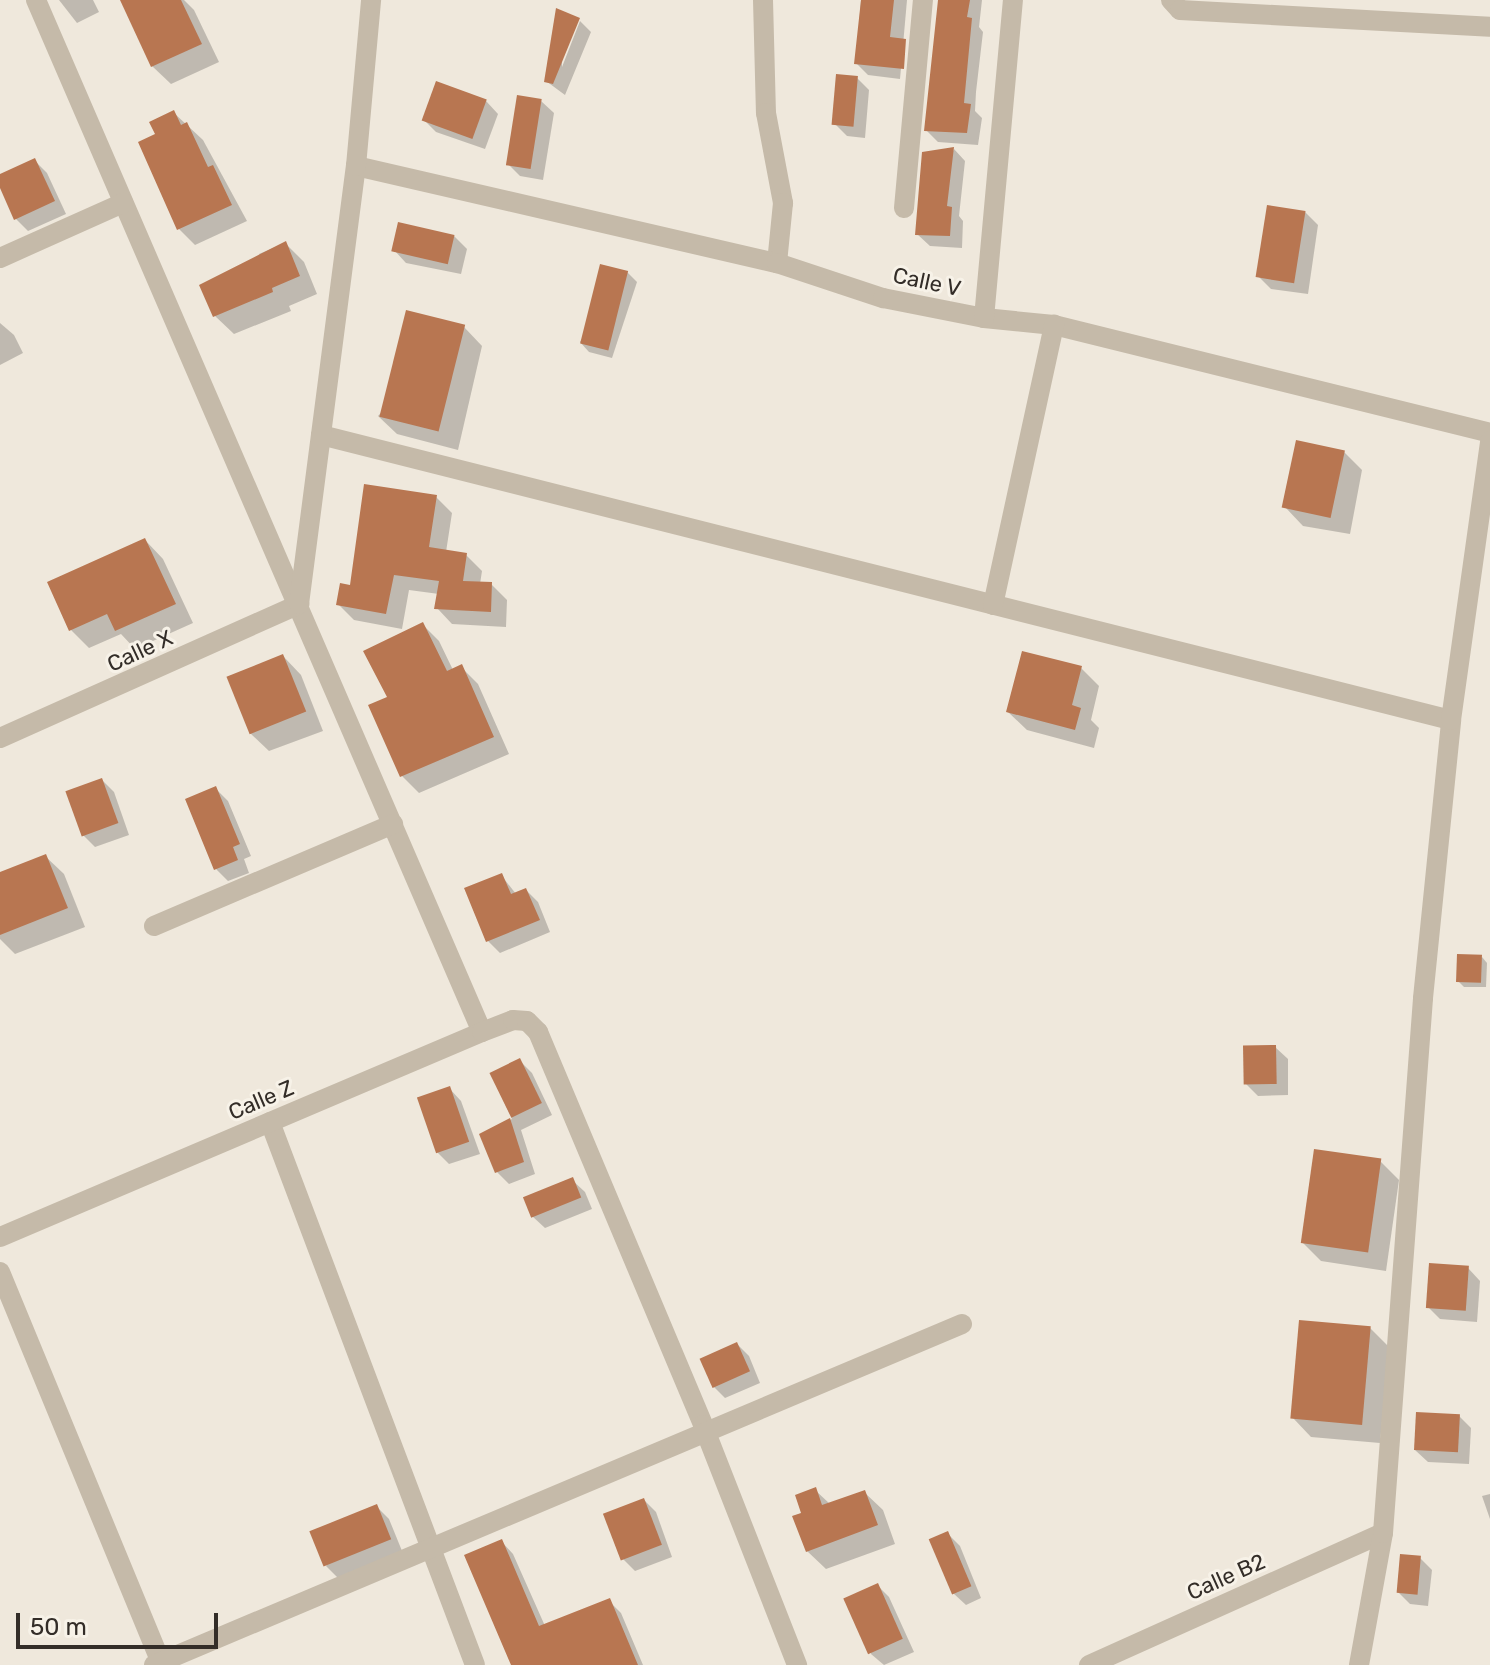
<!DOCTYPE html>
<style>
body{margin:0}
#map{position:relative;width:1490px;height:1665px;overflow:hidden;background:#efe8dc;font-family:Rubik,sans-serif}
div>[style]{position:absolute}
.shadow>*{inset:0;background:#0003}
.building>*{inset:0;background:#b87651;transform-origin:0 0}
.minor>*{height:20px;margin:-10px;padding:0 10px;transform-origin:10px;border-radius:10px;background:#c5baa9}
span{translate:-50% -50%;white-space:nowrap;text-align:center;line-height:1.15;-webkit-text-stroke:6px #f7f2e8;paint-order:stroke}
.street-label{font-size:22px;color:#332d28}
.scale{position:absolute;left:16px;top:1613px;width:202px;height:36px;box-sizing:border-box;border:4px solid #332d28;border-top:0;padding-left:10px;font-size:24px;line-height:28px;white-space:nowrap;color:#332d28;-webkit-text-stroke:6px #f7f2e8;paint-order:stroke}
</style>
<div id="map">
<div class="shadow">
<i style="clip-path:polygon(59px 0,93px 0,99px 12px,77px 23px)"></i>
<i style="clip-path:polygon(157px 0,184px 0,194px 10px,219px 62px,171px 84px,152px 66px)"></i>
<i style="clip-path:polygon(861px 0,907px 0,900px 79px,868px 75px,856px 63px)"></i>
<i style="clip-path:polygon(939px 0,982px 0,979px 27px,983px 32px,976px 92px,975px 111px,982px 118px,978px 145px,938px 142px,926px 130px)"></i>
<i style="clip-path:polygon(580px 21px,591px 32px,565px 95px,546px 81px,562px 57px,562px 67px)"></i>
<i style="clip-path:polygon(857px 78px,869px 90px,865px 138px,847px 136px,835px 124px)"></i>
<i style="clip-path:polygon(486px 101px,498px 114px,485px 149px,436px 132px,424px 120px)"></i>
<i style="clip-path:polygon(541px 101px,554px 113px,543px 180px,520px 176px,508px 164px)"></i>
<i style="clip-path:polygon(174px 113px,203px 140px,247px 221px,195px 245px,179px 229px,158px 135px)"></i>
<i style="clip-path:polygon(954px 149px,965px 161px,959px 216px,963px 221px,962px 248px,930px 246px,917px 234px)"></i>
<i style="clip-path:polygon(35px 161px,47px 173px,66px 214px,28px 231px,16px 219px,0 177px)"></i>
<i style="clip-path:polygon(1305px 212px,1318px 225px,1308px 294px,1271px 289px,1259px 277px)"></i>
<i style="clip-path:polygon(454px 236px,467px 249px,461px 274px,406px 263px,394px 250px)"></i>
<i style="clip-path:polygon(285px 243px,304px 262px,317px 294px,289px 306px,291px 311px,234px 334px,215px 316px,261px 259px,259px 254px)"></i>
<i style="clip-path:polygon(627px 272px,637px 282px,612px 358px,589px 352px,580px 342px)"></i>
<i style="clip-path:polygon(0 323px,14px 335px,23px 353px,0 365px)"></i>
<i style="clip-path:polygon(464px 327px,482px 346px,458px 450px,397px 434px,378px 416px)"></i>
<i style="clip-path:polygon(1344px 452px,1362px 470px,1350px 534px,1303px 526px,1285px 507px)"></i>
<i style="clip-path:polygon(436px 497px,452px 513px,446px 552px,466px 555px,482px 571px,480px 584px,491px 584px,507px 600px,506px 627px,452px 624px,437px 608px,439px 594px,409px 590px,402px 629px,354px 620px,338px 604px)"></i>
<i style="clip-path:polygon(145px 540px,163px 559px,193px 623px,135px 649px,121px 634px,89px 648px,70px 629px)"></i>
<i style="clip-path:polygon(422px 624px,439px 641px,453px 670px,461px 667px,478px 684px,509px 754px,419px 793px,402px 776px,390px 698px)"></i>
<i style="clip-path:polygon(283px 656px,301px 675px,323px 731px,269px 751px,250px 733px)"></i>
<i style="clip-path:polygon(1081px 668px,1099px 686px,1091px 720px,1099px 728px,1094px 748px,1027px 730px,1008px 712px)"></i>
<i style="clip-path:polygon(102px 780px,114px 792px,129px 835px,95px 847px,83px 835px)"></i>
<i style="clip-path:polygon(216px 789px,228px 801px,251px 856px,244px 859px,249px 873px,228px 881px,216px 869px)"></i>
<i style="clip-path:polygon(45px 856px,64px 874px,85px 927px,15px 954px,0 939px,0 874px)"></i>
<i style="clip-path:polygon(501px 875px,516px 894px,526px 890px,538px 902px,550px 932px,500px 953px,488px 941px)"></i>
<i style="clip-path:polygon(1482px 957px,1487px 963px,1486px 987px,1464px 987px,1458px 981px)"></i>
<i style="clip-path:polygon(1275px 1047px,1288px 1059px,1288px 1095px,1258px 1096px,1246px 1084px)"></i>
<i style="clip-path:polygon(520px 1061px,532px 1073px,552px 1115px,521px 1130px,535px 1174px,509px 1184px,497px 1172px,481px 1135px,512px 1119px,491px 1074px)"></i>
<i style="clip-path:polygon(449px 1088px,461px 1101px,480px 1154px,449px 1164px,437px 1152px)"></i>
<i style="clip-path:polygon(1380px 1161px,1399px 1180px,1386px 1271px,1321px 1261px,1303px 1243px)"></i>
<i style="clip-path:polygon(572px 1180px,585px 1192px,592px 1209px,545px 1228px,532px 1216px)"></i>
<i style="clip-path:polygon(1468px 1268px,1480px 1281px,1477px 1322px,1440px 1319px,1428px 1307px)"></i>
<i style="clip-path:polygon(1370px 1328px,1389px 1347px,1380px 1443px,1311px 1437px,1293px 1418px)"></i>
<i style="clip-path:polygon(737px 1344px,749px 1356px,760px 1383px,725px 1398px,713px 1386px)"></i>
<i style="clip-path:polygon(1459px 1416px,1471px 1428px,1469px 1464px,1428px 1462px,1415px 1450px)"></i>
<i style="clip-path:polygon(815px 1490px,830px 1504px,864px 1492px,883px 1510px,895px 1544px,826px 1569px,807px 1551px,804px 1514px)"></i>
<i style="clip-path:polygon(1490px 1494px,1490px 1519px,1482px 1496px)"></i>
<i style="clip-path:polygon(644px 1500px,656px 1512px,672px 1557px,635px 1571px,623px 1559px)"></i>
<i style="clip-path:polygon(377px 1507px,389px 1519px,402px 1551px,338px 1578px,326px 1566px)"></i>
<i style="clip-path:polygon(948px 1534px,960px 1546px,981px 1598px,966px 1605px,953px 1593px)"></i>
<i style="clip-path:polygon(501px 1541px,513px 1554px,545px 1626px,609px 1601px,621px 1613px,643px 1665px,512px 1665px)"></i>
<i style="clip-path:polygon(1420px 1558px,1432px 1570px,1428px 1606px,1410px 1604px,1398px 1592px)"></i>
<i style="clip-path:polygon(877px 1585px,889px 1597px,914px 1652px,884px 1665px,871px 1654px)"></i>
</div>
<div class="building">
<i style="clip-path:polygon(120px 0,181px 0,202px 44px,151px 67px)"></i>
<i style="clip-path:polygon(861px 0,894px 0,890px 37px,906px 39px,904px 69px,854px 64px)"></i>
<i style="clip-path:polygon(938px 0,970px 0,967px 17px,972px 18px,964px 103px,971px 104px,967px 133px,924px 131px)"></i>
<i style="clip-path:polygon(556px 8px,580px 18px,553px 84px,544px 82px)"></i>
<i style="left:836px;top:74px;width:22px;height:51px;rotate:5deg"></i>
<i style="left:436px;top:81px;width:54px;height:42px;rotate:20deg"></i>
<i style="left:517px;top:95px;width:25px;height:71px;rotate:9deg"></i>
<i style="clip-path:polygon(174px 110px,181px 125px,187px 122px,208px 167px,213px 165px,232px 205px,177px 230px,138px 142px,155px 134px,149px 122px)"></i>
<i style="clip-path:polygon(954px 147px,947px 206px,952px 207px,950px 236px,915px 235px,922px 152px)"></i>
<i style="clip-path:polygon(35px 158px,55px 201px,14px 220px,0 188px,0 174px)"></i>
<i style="left:1267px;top:205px;width:39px;height:73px;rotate:9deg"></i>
<i style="left:398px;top:222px;width:58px;height:30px;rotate:13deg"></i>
<i style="clip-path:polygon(286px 241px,300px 276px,272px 288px,273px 292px,213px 317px,199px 285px)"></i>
<i style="left:600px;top:264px;width:29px;height:82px;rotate:14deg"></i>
<i style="left:406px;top:310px;width:61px;height:110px;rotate:14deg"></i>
<i style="left:1296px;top:440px;width:50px;height:69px;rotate:12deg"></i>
<i style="clip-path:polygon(364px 484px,437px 495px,429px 547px,467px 553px,463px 581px,492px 582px,491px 612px,434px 609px,439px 581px,394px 575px,386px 614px,336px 605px,340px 583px,350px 585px)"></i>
<i style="clip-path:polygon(145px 538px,176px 604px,115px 631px,107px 614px,69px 631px,47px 582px)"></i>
<i style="clip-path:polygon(423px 622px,447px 671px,462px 664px,494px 737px,400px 777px,368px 705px,387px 697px,363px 651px)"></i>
<i style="clip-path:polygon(1022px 651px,1082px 666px,1072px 705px,1081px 708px,1075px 730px,1006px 712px)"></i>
<i style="left:283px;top:654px;width:62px;height:61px;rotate:68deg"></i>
<i style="left:102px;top:778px;width:48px;height:39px;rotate:70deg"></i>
<i style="clip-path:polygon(216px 786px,240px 844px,233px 847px,238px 860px,214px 870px,185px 799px)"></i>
<i style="clip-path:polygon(46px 854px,68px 908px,0 935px,0 872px)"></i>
<i style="clip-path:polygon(502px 873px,511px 894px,526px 888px,540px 920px,486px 942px,464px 888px)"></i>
<i style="left:1457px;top:954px;width:25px;height:28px;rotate:2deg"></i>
<i style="left:1276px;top:1045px;width:39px;height:33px;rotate:89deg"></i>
<i style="left:520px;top:1058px;width:50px;height:34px;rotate:64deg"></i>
<i style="left:450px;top:1086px;width:59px;height:35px;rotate:71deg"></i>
<i style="clip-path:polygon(510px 1118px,524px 1162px,495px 1173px,479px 1134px)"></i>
<i style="left:1314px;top:1149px;width:68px;height:95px;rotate:8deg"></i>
<i style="left:573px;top:1177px;width:22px;height:54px;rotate:68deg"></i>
<i style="left:1429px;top:1263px;width:40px;height:45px;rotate:4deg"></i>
<i style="left:1299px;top:1320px;width:72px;height:99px;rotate:5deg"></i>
<i style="left:737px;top:1342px;width:32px;height:41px;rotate:66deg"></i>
<i style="left:1416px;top:1412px;width:44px;height:38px;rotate:3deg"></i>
<i style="clip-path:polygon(816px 1487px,822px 1505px,865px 1490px,878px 1525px,806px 1552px,792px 1516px,801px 1513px,795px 1495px)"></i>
<i style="left:644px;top:1498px;width:50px;height:44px;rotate:69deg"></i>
<i style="left:377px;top:1504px;width:38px;height:73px;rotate:68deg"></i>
<i style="left:948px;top:1531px;width:60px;height:21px;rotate:67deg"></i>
<i style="clip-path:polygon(502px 1539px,539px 1626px,610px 1598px,638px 1665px,511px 1665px,464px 1555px)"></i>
<i style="left:1400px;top:1554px;width:21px;height:39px;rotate:5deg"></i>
<i style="left:878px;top:1583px;width:61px;height:38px;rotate:66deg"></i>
</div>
<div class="minor">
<i style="left:36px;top:0;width:1124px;rotate:66.63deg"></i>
<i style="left:763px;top:0;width:113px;rotate:88.5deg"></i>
<i style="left:766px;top:113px;width:92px;rotate:79.3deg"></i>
<i style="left:783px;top:203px;width:60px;rotate:95.7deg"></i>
<i style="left:1171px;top:0;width:13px;rotate:48deg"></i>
<i style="left:1180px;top:10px;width:310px;rotate:3.1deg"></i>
<i style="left:356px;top:166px;width:432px;rotate:13deg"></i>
<i style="left:777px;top:263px;width:112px;rotate:18.3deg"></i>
<i style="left:883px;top:298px;width:103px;rotate:11.2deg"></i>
<i style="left:984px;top:318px;width:70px;rotate:5.7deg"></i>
<i style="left:1054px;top:325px;width:449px;rotate:13.9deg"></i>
<i style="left:904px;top:208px;width:209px;rotate:-84.8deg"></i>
<i style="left:0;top:258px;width:135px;rotate:-24.1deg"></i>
<i style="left:984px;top:318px;width:319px;rotate:-84.8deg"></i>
<i style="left:321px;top:435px;width:1165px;rotate:14.16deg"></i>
<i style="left:993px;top:605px;width:287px;rotate:-77.7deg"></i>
<i style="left:0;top:738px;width:328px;rotate:-24.1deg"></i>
<i style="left:299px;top:604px;width:442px;rotate:-82.6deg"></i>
<i style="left:356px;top:166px;width:167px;rotate:-84.8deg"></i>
<i style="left:154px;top:926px;width:260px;rotate:-23.1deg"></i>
<i style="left:270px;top:1122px;width:580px;rotate:69.32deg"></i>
<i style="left:0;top:1237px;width:524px;rotate:-23.04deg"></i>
<i style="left:482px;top:1032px;width:33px;rotate:-21deg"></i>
<i style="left:513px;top:1020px;width:14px;rotate:4deg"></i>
<i style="left:527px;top:1021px;width:16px;rotate:45deg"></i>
<i style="left:538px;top:1032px;width:426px;rotate:67.2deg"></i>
<i style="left:703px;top:1425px;width:258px;rotate:68.6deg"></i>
<i style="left:0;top:1272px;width:425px;rotate:67.6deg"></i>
<i style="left:154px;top:1665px;width:877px;rotate:-22.88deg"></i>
<i style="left:1089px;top:1665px;width:322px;rotate:-24.2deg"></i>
<i style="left:1359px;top:1665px;width:134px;rotate:-79.7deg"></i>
<i style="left:1383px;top:1533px;width:536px;rotate:-85.72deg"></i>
<i style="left:1423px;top:998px;width:279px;rotate:-84.2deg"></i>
<i style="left:1451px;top:720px;width:282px;rotate:-82deg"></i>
</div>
<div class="street-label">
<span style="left:927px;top:282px;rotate:12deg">Calle V</span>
<span style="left:140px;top:651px;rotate:-25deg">Calle X</span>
<span style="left:261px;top:1100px;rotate:-23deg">Calle Z</span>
<span style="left:1226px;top:1577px;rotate:-24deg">Calle B2</span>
</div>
<div class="scale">50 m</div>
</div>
